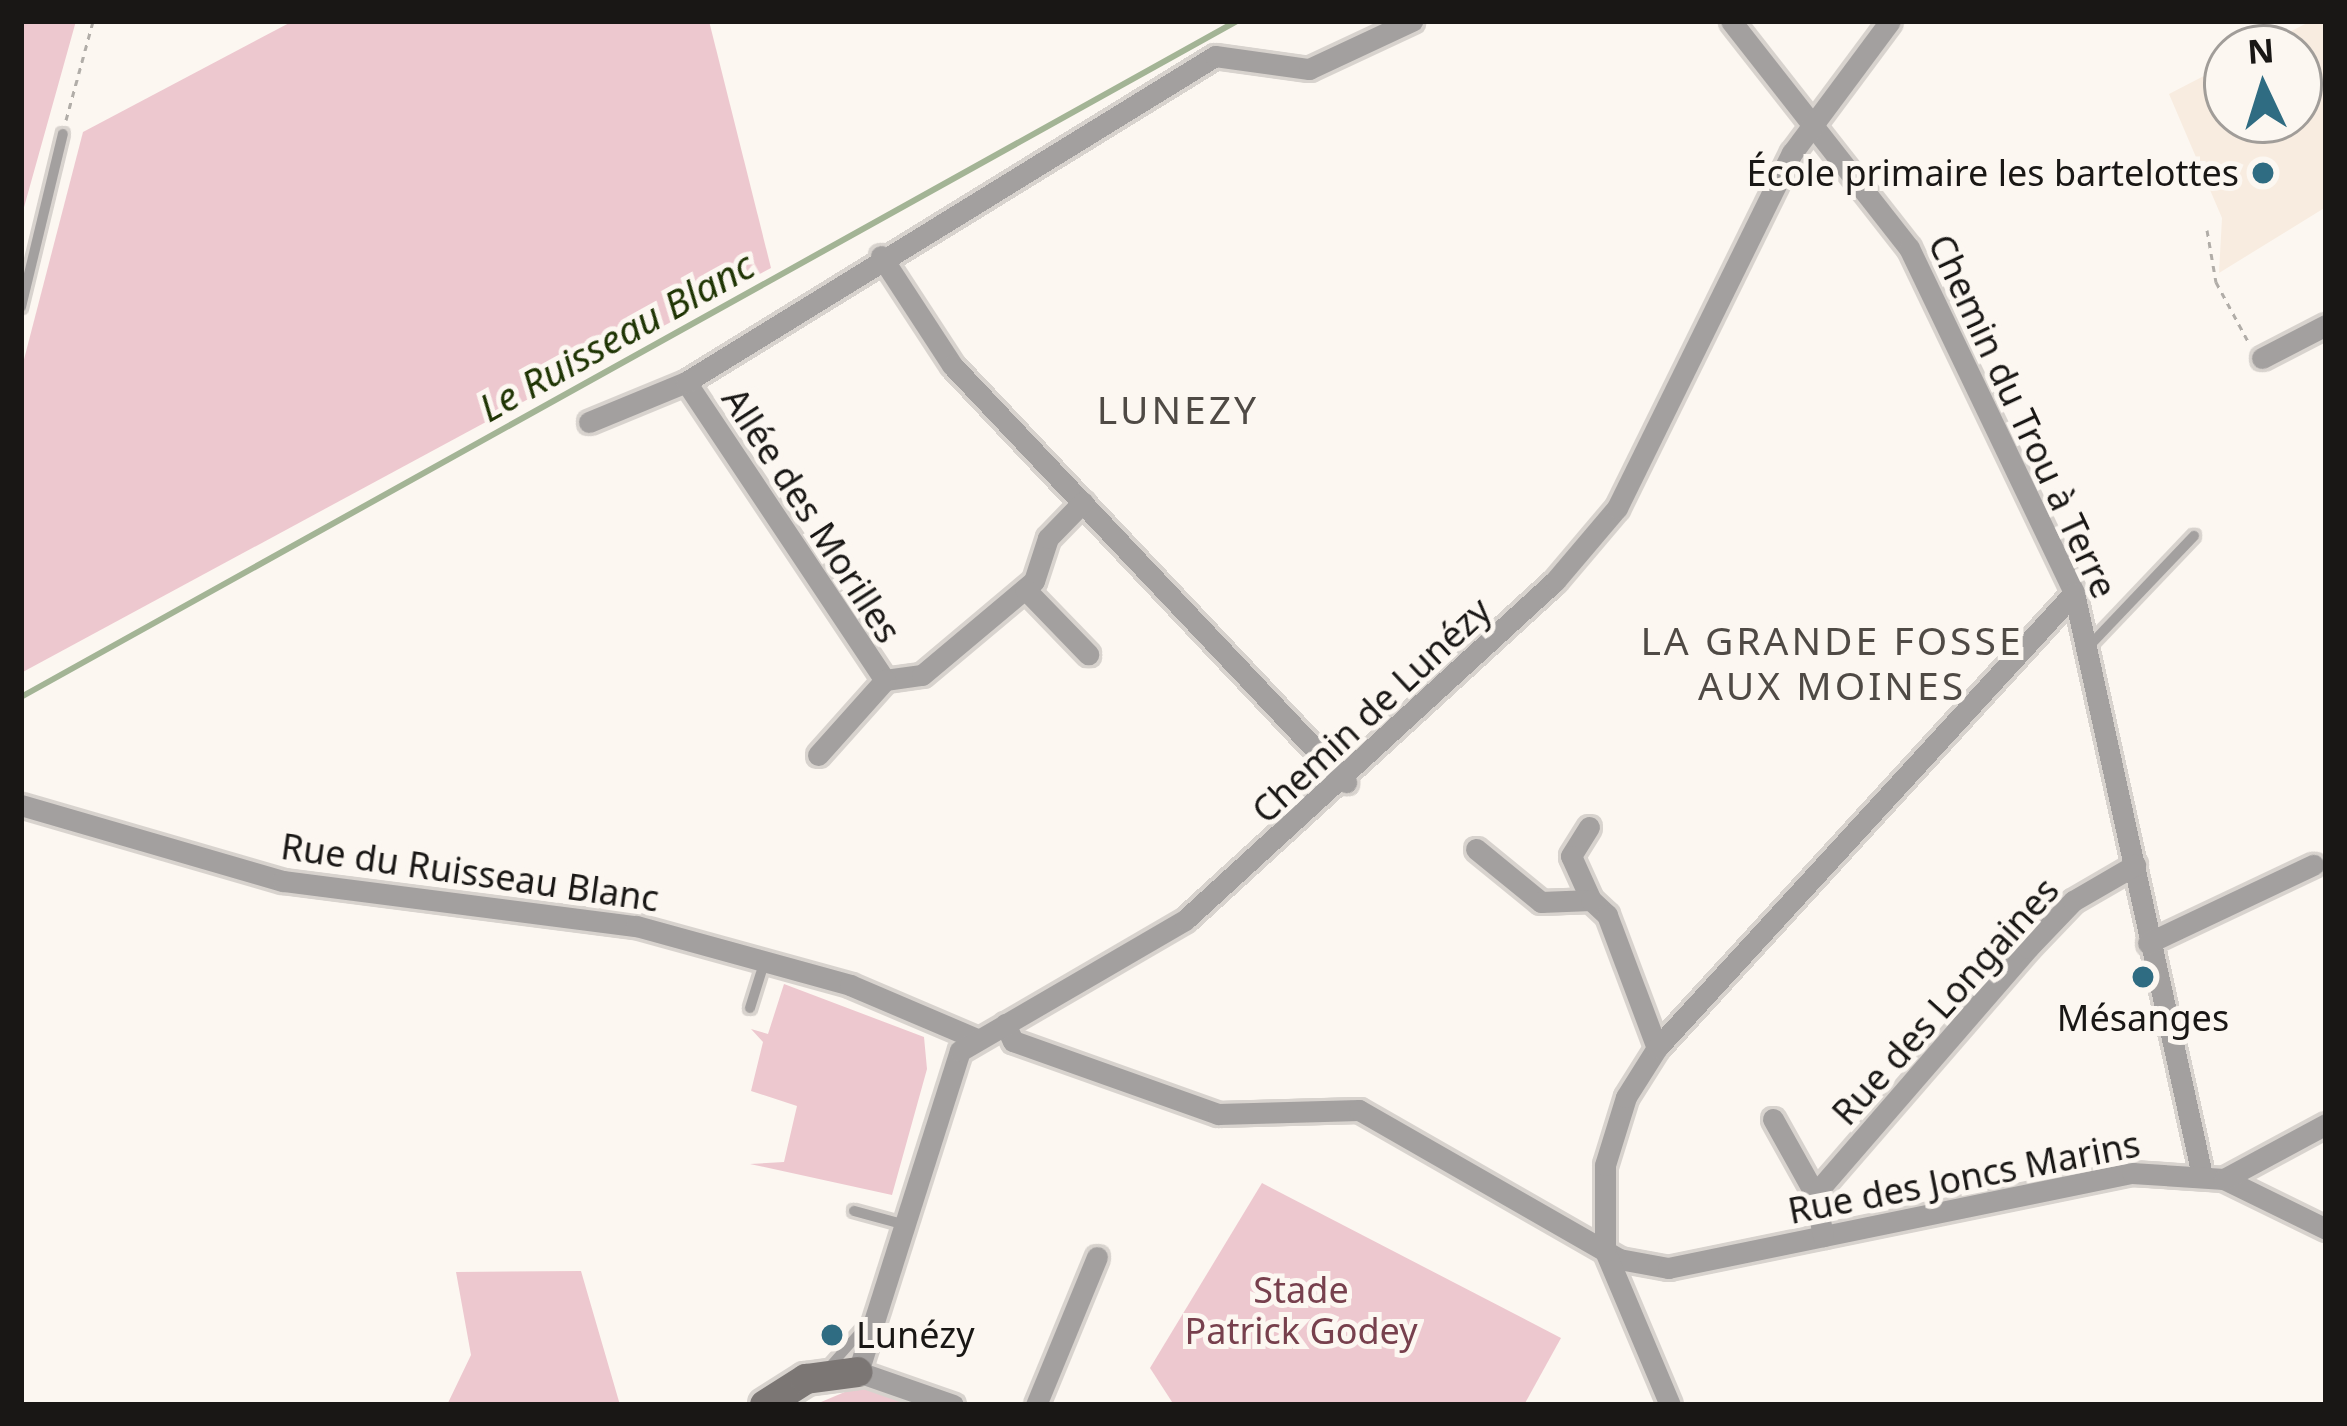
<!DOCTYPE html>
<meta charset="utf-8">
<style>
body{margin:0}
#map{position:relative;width:2347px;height:1426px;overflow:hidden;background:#fcf7f1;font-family:"Noto Sans",sans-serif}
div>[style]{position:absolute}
.built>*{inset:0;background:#f8ece0}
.green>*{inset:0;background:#edc8cf}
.stream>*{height:6px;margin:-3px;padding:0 3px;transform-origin:3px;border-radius:3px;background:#a3b495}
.path>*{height:3px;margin-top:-1.5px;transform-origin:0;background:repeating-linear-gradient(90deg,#b1ada8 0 6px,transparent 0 12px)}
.roads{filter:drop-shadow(3px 0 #d8d3ce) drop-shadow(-3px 0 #d8d3ce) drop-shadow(0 3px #d8d3ce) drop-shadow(0 -3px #d8d3ce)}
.lane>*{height:10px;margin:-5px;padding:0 5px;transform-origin:5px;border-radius:5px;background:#a3a09f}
.street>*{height:21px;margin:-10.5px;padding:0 10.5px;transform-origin:10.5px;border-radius:10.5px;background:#a3a09f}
.secondary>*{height:30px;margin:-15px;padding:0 15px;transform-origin:15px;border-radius:15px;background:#7b7674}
.dots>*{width:33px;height:33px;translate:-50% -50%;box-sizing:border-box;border:6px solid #fcf7f1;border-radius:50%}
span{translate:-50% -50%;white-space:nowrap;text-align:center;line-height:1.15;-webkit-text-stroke:10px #fcf7f1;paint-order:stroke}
.poi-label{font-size:36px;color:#191715}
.right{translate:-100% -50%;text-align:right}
.left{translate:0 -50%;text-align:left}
.street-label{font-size:36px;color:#191715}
.park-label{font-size:36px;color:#77404d}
.water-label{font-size:39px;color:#1f3504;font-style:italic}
.neighbourhood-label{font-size:39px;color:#4f4a45;letter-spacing:3px}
.frame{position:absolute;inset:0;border:24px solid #191715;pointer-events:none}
.north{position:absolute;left:2203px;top:24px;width:120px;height:120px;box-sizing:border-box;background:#fcf7f1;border:3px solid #a19d99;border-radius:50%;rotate:356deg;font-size:33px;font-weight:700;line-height:48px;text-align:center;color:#191715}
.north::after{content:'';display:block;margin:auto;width:42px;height:54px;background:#2f6c82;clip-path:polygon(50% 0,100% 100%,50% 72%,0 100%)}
</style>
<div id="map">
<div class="built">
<i style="clip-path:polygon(2311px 21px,2326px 21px,2326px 207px,2219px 273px,2222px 218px,2169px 94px,2227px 64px,2227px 120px,2299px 120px,2299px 48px,2258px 48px)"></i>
</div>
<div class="green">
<i style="clip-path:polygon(21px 21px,76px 21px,21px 218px,22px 200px)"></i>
<i style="clip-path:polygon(293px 21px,709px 21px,771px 268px,21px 673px,21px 371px,83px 132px)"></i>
<i style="clip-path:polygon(784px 984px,924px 1037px,927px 1069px,892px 1195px,750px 1164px,784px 1162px,797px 1106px,751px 1091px,763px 1042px,751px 1029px,768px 1034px)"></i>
<i style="clip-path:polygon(1262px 1183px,1561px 1338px,1524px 1405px,1174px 1405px,1150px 1368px)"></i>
<i style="clip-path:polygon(581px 1271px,620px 1405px,447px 1405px,471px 1355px,456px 1272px)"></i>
<i style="clip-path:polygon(866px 1383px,928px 1405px,814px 1405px)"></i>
</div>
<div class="stream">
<i style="left:21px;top:697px;width:1391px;rotate:-29.07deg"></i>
</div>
<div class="path">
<i style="left:66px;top:120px;width:103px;rotate:-74.7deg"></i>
<i style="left:2207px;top:230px;width:53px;rotate:80.2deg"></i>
<i style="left:2216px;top:282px;width:69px;rotate:61.6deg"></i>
</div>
<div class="roads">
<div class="lane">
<i style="left:21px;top:307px;width:178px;rotate:-76.4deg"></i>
<i style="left:2092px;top:643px;width:148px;rotate:-46.4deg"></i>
<i style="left:750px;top:1008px;width:50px;rotate:-72.6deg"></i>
<i style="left:854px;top:1211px;width:50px;rotate:15.2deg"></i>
<i style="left:825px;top:1372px;width:69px;rotate:-48.5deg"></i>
</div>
<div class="street">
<i style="left:1731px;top:21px;width:288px;rotate:51.9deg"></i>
<i style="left:1909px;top:248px;width:382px;rotate:64.4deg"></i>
<i style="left:2074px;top:593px;width:596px;rotate:77.6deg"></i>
<i style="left:881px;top:256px;width:130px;rotate:56.9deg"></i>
<i style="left:952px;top:365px;width:574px;rotate:46.62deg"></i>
<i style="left:2262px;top:358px;width:72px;rotate:-27.3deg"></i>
<i style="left:686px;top:382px;width:358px;rotate:56.3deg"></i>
<i style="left:885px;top:680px;width:37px;rotate:-8deg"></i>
<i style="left:922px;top:675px;width:146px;rotate:-40deg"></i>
<i style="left:1034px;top:581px;width:45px;rotate:-72deg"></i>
<i style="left:1048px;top:538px;width:50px;rotate:-45.8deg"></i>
<i style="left:589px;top:422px;width:105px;rotate:-22.4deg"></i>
<i style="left:686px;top:382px;width:621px;rotate:-31.64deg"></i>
<i style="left:1215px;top:56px;width:95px;rotate:7.9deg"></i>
<i style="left:1309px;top:69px;width:114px;rotate:-25deg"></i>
<i style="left:1025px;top:589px;width:91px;rotate:45.9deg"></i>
<i style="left:818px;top:755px;width:101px;rotate:-48.2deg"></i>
<i style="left:21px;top:805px;width:273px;rotate:16.2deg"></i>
<i style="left:283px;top:881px;width:356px;rotate:7.3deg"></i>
<i style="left:636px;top:926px;width:222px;rotate:15.4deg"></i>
<i style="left:850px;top:985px;width:135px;rotate:23.1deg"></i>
<i style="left:1589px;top:827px;width:34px;rotate:122deg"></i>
<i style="left:1571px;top:856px;width:48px;rotate:65.6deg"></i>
<i style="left:1476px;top:849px;width:84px;rotate:39.2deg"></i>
<i style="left:1541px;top:902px;width:50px;rotate:-2.3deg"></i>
<i style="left:1591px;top:900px;width:22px;rotate:43deg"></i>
<i style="left:1607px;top:915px;width:142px;rotate:69.4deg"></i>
<i style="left:2148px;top:943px;width:183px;rotate:-25.3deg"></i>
<i style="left:1005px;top:1024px;width:19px;rotate:65deg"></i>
<i style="left:1013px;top:1041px;width:218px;rotate:19.6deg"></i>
<i style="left:1218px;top:1114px;width:141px;rotate:-1.6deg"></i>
<i style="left:1359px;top:1110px;width:300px;rotate:29.8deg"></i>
<i style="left:1619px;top:1259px;width:50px;rotate:10.4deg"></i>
<i style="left:1668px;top:1268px;width:474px;rotate:-11.6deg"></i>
<i style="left:2132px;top:1173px;width:92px;rotate:3.7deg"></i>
<i style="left:2224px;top:1179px;width:114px;rotate:26.1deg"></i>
<i style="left:1773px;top:1119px;width:86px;rotate:60.8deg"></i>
<i style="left:1815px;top:1194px;width:43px;rotate:79.2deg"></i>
<i style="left:2224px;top:1179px;width:116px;rotate:-28.3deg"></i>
<i style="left:1815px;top:1194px;width:325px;rotate:-49.1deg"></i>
<i style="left:2028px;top:948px;width:65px;rotate:-46.2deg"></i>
<i style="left:2073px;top:901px;width:72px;rotate:-30.1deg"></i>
<i style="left:953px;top:1405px;width:101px;rotate:-160.8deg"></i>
<i style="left:858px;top:1372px;width:337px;rotate:-72.4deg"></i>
<i style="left:960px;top:1051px;width:260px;rotate:-30.2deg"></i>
<i style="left:1185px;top:920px;width:502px;rotate:-42.5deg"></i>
<i style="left:1555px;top:581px;width:96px;rotate:-49.7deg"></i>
<i style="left:1617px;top:508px;width:396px;rotate:-63.8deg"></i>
<i style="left:1792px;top:153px;width:164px;rotate:-53.4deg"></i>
<i style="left:1036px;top:1405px;width:160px;rotate:-67.6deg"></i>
<i style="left:1670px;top:1405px;width:167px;rotate:-112.9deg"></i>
<i style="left:1605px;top:1251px;width:86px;rotate:-90deg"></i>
<i style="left:1605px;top:1165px;width:71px;rotate:-72.8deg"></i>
<i style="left:1626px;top:1097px;width:58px;rotate:-57.7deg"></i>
<i style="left:1657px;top:1048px;width:617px;rotate:-47.5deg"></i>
</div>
<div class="secondary">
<i style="left:765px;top:1405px;width:49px;rotate:-32.4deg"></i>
<i style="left:806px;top:1379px;width:52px;rotate:-7.7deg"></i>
</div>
</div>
<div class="dots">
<i style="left:2263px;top:173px;background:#2f6c82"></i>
<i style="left:2143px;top:977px;background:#2f6c82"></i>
<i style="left:832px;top:1335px;background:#2f6c82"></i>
</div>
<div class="poi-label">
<span class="right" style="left:2239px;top:173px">École primaire les bartelottes</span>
<span style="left:2143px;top:1018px">Mésanges</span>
<span class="left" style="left:856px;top:1335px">Lunézy</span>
</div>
<div class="street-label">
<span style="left:2023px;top:416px;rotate:65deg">Chemin du Trou à Terre</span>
<span style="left:812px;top:515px;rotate:57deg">Allée des Morilles</span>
<span style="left:1371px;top:710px;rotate:-43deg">Chemin de Lunézy</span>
<span style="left:470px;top:872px;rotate:8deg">Rue du Ruisseau Blanc</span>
<span style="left:1945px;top:1001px;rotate:-48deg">Rue des Longaines</span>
<span style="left:1964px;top:1177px;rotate:-11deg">Rue des Joncs Marins</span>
</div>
<div class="park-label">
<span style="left:1301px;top:1310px">Stade<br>Patrick Godey</span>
</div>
<div class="water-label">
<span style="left:616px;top:336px;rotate:-29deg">Le Ruisseau Blanc</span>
</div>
<div class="neighbourhood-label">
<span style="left:1178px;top:409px">LUNEZY</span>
<span style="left:1832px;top:663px">LA GRANDE FOSSE<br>AUX MOINES</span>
</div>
<div class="frame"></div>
<div class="north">N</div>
</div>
